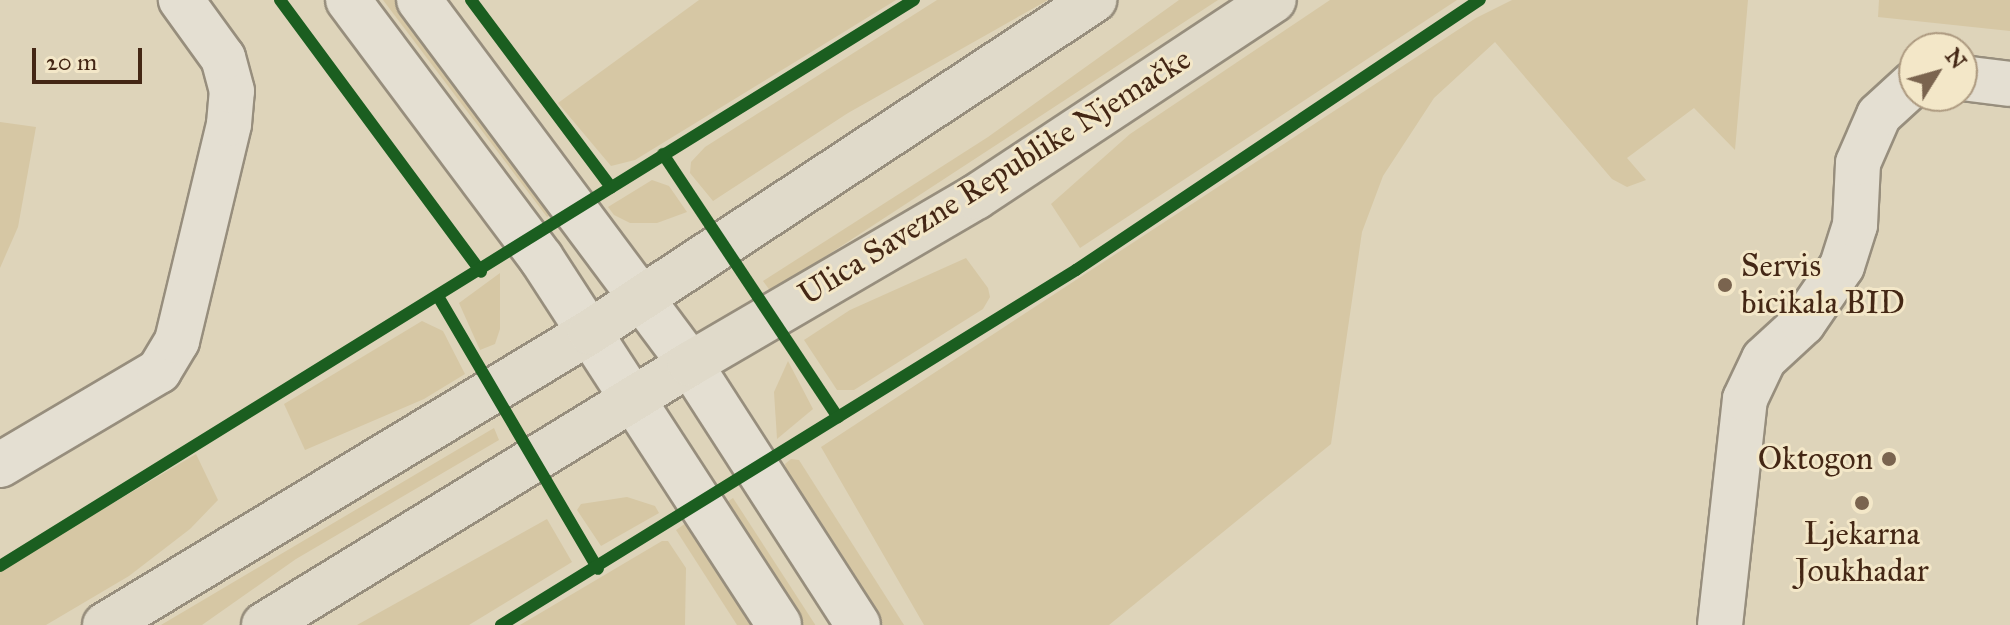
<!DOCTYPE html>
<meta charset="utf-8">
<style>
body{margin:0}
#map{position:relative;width:2010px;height:625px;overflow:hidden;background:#ded4ba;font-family:"IM FELL Great Primer",serif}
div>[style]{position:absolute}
.green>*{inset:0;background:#d6c7a4;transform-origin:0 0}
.roads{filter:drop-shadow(2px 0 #978e7d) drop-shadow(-2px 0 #978e7d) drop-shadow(0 2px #978e7d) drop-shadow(0 -2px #978e7d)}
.minor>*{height:44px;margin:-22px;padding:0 22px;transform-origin:22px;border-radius:22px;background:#e4dfd2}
.major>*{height:44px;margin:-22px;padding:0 22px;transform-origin:22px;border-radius:22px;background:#e0daca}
.cycleway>*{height:12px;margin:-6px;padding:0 6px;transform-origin:6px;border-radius:6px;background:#1b5e20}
.dots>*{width:22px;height:22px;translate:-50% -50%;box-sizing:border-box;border:4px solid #f3e7c8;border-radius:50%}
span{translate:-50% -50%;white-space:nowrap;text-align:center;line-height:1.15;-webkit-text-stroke:6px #f3e7c8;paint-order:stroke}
.street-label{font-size:32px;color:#442715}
.poi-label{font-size:32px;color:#442715}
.left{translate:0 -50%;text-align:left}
.right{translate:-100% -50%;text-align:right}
.north{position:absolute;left:1898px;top:32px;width:80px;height:80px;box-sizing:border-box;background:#f3e7c8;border:2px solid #ad9a80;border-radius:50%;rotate:53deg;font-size:22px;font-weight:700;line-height:32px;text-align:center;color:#442715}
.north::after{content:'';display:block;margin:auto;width:28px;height:36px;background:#7a644f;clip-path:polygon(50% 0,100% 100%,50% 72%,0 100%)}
.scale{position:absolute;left:32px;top:48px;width:110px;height:36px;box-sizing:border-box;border:4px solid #442715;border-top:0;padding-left:10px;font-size:24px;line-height:28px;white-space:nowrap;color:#442715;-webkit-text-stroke:6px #f3e7c8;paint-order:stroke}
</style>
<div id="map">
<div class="green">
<i style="clip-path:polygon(383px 0,397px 0,555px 212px,547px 217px)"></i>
<i style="clip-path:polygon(699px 0,896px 0,635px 160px,611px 166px,558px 103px)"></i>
<i style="clip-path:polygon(937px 0,1048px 0,848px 113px,713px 201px,690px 173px,691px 162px,705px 147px)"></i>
<i style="clip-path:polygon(1179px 0,1218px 0,771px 292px,763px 281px,988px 137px)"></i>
<i style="clip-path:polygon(1330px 0,1457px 0,1080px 248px,1051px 204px,1130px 134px)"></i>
<i style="clip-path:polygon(1512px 0,1748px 0,1735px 150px,1694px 108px,1627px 158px,1646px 180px,1627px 187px,1612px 179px,1495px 42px,1434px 98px,1383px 176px,1362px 232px,1331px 444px,1109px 625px,924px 625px,821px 447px,1476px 18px)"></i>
<i style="clip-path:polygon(1879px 0,2010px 0,2010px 31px,1878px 17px)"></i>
<i style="clip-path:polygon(0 122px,36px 127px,18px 227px,0 268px)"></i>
<i style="clip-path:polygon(652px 180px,669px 186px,687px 212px,657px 223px,630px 223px,614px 215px,608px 207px)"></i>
<i style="clip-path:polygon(966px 258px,988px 288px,990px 297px,983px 309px,854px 390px,837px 390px,804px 340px,850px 310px)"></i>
<i style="clip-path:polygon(500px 273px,500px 329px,495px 344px,480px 350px,459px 303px)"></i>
<i style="clip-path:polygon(422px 321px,443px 331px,465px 374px,424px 399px,305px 450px,284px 404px)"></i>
<i style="clip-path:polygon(788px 361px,813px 409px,777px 439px,774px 392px)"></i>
<i style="clip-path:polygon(494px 428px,499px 440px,296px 559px,202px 625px,161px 625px)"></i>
<i style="clip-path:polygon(196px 454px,218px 500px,190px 529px,129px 576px,46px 625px,0 625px,0 570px)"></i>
<i style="clip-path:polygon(791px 459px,799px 460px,904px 625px,883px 625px,787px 473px,785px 464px)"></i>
<i style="clip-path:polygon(627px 497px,655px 506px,659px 513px,601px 546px,577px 510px,581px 504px)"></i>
<i style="left:733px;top:498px;width:151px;height:10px;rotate:57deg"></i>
<i style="clip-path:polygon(547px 519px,572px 562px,469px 625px,357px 625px)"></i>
<i style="clip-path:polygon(686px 523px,697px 534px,756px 625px,737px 625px,676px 530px)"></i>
<i style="clip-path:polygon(662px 541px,668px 541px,686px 568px,685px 625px,520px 625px)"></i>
</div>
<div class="roads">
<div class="minor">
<i style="left:348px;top:0;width:322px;rotate:53.2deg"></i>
<i style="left:541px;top:258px;width:437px;rotate:57deg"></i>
<i style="left:419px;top:0;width:454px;rotate:53.3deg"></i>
<i style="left:690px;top:364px;width:310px;rotate:57.2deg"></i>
<i style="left:1962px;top:78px;width:48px;rotate:7.1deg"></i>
<i style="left:0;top:465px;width:185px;rotate:-30.6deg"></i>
<i style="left:159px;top:371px;width:35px;rotate:-59deg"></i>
<i style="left:177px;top:341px;width:223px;rotate:-76.5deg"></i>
<i style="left:229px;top:124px;width:33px;rotate:-85deg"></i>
<i style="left:232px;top:91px;width:34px;rotate:-105deg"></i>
<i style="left:223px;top:58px;width:72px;rotate:-125.9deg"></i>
<i style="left:1720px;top:625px;width:227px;rotate:-83.7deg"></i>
<i style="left:1745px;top:399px;width:44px;rotate:-64.6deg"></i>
<i style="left:1764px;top:359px;width:53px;rotate:-42.7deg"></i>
<i style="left:1803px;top:323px;width:69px;rotate:-55.6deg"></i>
<i style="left:1842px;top:266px;width:43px;rotate:-72.4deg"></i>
<i style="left:1855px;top:225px;width:62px;rotate:-87.2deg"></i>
<i style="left:1858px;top:163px;width:52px;rotate:-66.4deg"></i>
<i style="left:1879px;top:115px;width:47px;rotate:-42.4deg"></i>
</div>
<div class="major">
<i style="left:105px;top:625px;width:567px;rotate:-31.14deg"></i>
<i style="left:590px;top:332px;width:604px;rotate:-33.37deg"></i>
<i style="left:264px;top:625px;width:500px;rotate:-31.5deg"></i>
<i style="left:690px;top:364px;width:331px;rotate:-30.3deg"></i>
<i style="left:976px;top:197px;width:357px;rotate:-33.5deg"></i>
</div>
</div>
<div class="cycleway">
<i style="left:280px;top:0;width:338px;rotate:53.5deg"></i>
<i style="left:471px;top:0;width:234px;rotate:53.2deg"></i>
<i style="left:663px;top:154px;width:316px;rotate:56.4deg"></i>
<i style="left:439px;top:298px;width:314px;rotate:59.6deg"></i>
<i style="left:0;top:566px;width:1075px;rotate:-31.77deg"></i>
<i style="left:501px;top:625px;width:676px;rotate:-31.69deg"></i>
<i style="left:1076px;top:270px;width:486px;rotate:-33.8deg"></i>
</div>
<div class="dots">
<i style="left:1725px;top:285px;background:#7a644f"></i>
<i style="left:1889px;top:459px;background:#7a644f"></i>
<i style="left:1862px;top:503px;background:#7a644f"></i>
</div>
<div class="street-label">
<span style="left:995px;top:177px;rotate:-32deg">Ulica Savezne Republike Njemačke</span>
</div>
<div class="poi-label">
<span class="left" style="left:1741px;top:285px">Servis<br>bicikala BID</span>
<span class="right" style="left:1873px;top:459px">Oktogon</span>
<span style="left:1862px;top:553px">Ljekarna<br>Joukhadar</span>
</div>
<div class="north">N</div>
<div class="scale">20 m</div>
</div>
